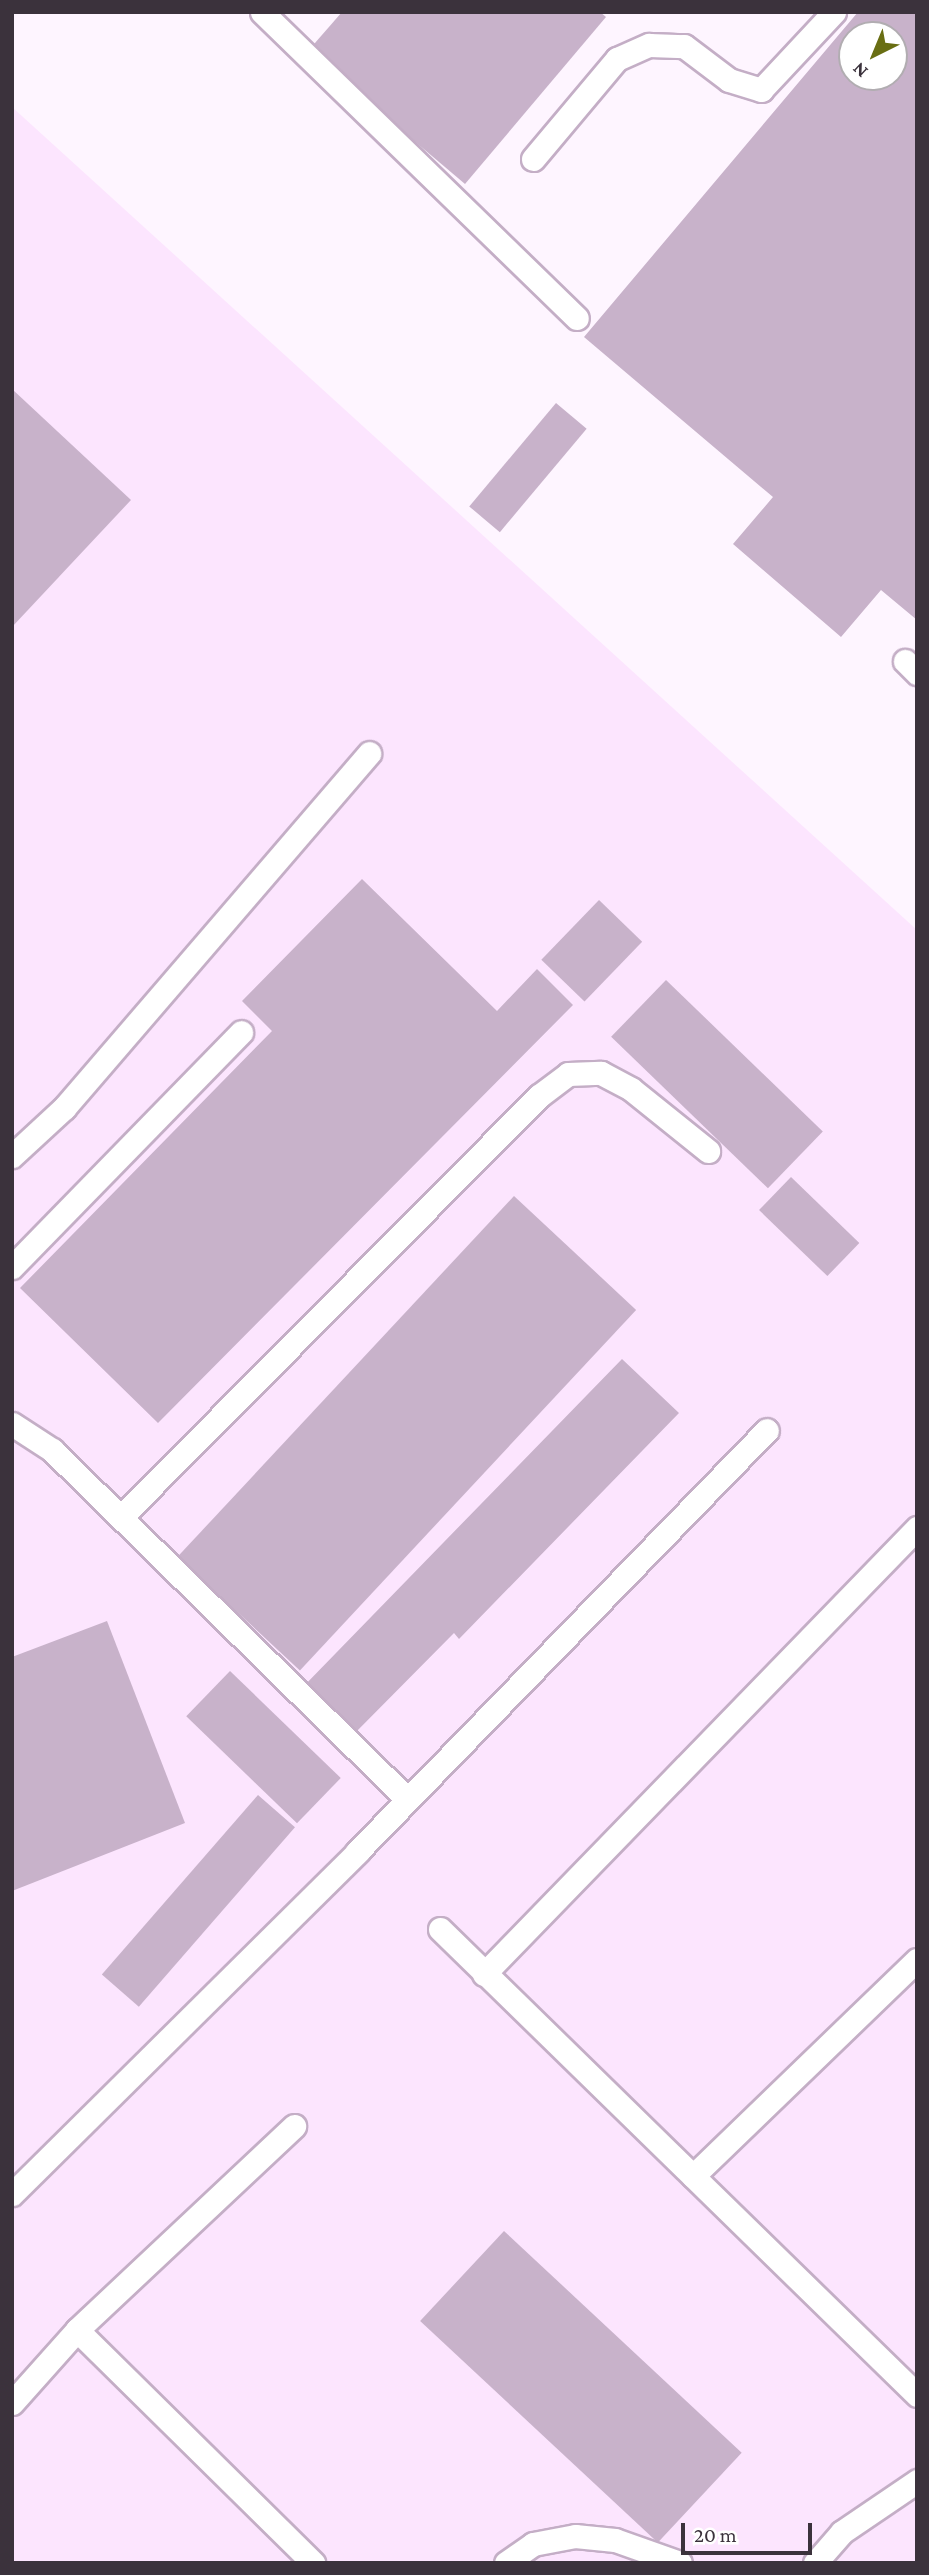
<!DOCTYPE html>
<style>
body{margin:0}
#map{position:relative;width:929px;height:2575px;overflow:hidden;background:#fef5ff;font-family:"Crimson Pro",serif}
div>[style]{position:absolute}
.built>*{inset:0;background:#fce5fe}
.building>*{inset:0;background:#c8b2ca;transform-origin:0 0}
.roads{filter:drop-shadow(2px 0 #c4aec6) drop-shadow(-2px 0 #c4aec6) drop-shadow(0 2px #c4aec6) drop-shadow(0 -2px #c4aec6)}
.lane>*{height:23px;margin:-11.5px;padding:0 11.5px;transform-origin:11.5px;border-radius:11.5px;background:#fff}
span{translate:-50% -50%;white-space:nowrap;text-align:center;line-height:1.15;-webkit-text-stroke:7px #fff;paint-order:stroke}
.frame{position:absolute;inset:0;border:14px solid #3b323c;pointer-events:none}
.north{position:absolute;left:838px;top:21px;width:70px;height:70px;box-sizing:border-box;background:#fff;border:2px solid #b1adb1;border-radius:50%;rotate:223deg;font-size:19px;font-weight:700;line-height:28px;text-align:center;color:#3b323c}
.north::after{content:'';display:block;margin:auto;width:24px;height:32px;background:#696e13;clip-path:polygon(50% 0,100% 100%,50% 72%,0 100%)}
.scale{position:absolute;left:681px;top:2523px;width:131px;height:32px;box-sizing:border-box;border:4px solid #3b323c;border-top:0;padding-left:9px;font-size:21px;line-height:24px;white-space:nowrap;color:#3b323c;-webkit-text-stroke:5px #fff;paint-order:stroke}
</style>
<div id="map">
<div class="built">
<i style="clip-path:polygon(12px 107px,917px 930px,917px 2563px,12px 2563px)"></i>
</div>
<div class="building">
<i style="clip-path:polygon(342px 12px,600px 12px,606px 17px,465px 184px,308px 51px)"></i>
<i style="clip-path:polygon(evenodd,858px 12px,917px 12px,917px 620px,881px 590px,841px 637px,733px 544px,773px 497px,584px 337px,858px 12px,852px 35px,894px 35px,894px 77px,852px 77px,852px 35px)"></i>
<i style="clip-path:polygon(12px 389px,131px 500px,12px 627px)"></i>
<i style="left:556px;top:403px;width:40px;height:135px;rotate:40deg"></i>
<i style="clip-path:polygon(362px 879px,497px 1011px,537px 969px,573px 1005px,158px 1423px,20px 1288px,272px 1031px,242px 1001px)"></i>
<i style="left:599px;top:900px;width:60px;height:83px;rotate:44deg"></i>
<i style="left:666px;top:980px;width:218px;height:79px;rotate:44deg"></i>
<i style="left:791px;top:1177px;width:95px;height:46px;rotate:44deg"></i>
<i style="left:514px;top:1196px;width:167px;height:493px;rotate:43deg"></i>
<i style="clip-path:polygon(622px 1359px,679px 1413px,459px 1639px,454px 1633px,351px 1737px,300px 1690px)"></i>
<i style="clip-path:polygon(107px 1621px,185px 1823px,12px 1891px,12px 1657px)"></i>
<i style="left:230px;top:1671px;width:154px;height:63px;rotate:44deg"></i>
<i style="left:258px;top:1795px;width:49px;height:238px;rotate:41deg"></i>
<i style="left:504px;top:2231px;width:325px;height:123px;rotate:43deg"></i>
</div>
<div class="roads">
<div class="lane">
<i style="left:262px;top:12px;width:439px;rotate:44.2deg"></i>
<i style="left:533px;top:159px;width:131px;rotate:-50deg"></i>
<i style="left:617px;top:59px;width:35px;rotate:-24deg"></i>
<i style="left:649px;top:45px;width:35px;rotate:2deg"></i>
<i style="left:684px;top:46px;width:56px;rotate:37.1deg"></i>
<i style="left:729px;top:80px;width:34px;rotate:17deg"></i>
<i style="left:761px;top:90px;width:107px;rotate:-46.9deg"></i>
<i style="left:905px;top:661px;width:17px;rotate:45deg"></i>
<i style="left:12px;top:1156px;width:71px;rotate:-42.7deg"></i>
<i style="left:64px;top:1108px;width:468px;rotate:-49.3deg"></i>
<i style="left:12px;top:1267px;width:328px;rotate:-45.7deg"></i>
<i style="left:12px;top:1424px;width:48px;rotate:33deg"></i>
<i style="left:52px;top:1450px;width:498px;rotate:44.5deg"></i>
<i style="left:122px;top:1516px;width:592px;rotate:-45.21deg"></i>
<i style="left:539px;top:1096px;width:36px;rotate:-37deg"></i>
<i style="left:568px;top:1074px;width:33px;rotate:-2deg"></i>
<i style="left:601px;top:1073px;width:34px;rotate:28deg"></i>
<i style="left:631px;top:1089px;width:99px;rotate:38.8deg"></i>
<i style="left:440px;top:1929px;width:667px;rotate:44.33deg"></i>
<i style="left:484px;top:1974px;width:622px;rotate:-45.85deg"></i>
<i style="left:693px;top:2176px;width:311px;rotate:-44deg"></i>
<i style="left:12px;top:2194px;width:486px;rotate:-44.7deg"></i>
<i style="left:357px;top:1852px;width:588px;rotate:-45.83deg"></i>
<i style="left:77px;top:2330px;width:332px;rotate:44.6deg"></i>
<i style="left:12px;top:2403px;width:98px;rotate:-48.3deg"></i>
<i style="left:77px;top:2330px;width:298px;rotate:-43.2deg"></i>
<i style="left:506px;top:2563px;width:33px;rotate:-35deg"></i>
<i style="left:533px;top:2544px;width:43px;rotate:-10.8deg"></i>
<i style="left:575px;top:2536px;width:40px;rotate:5.7deg"></i>
<i style="left:615px;top:2540px;width:69px;rotate:19.5deg"></i>
<i style="left:815px;top:2563px;width:41px;rotate:-48.9deg"></i>
<i style="left:842px;top:2532px;width:91px;rotate:-34.2deg"></i>
</div>
</div>
<div class="frame"></div>
<div class="north">N</div>
<div class="scale">20 m</div>
</div>
